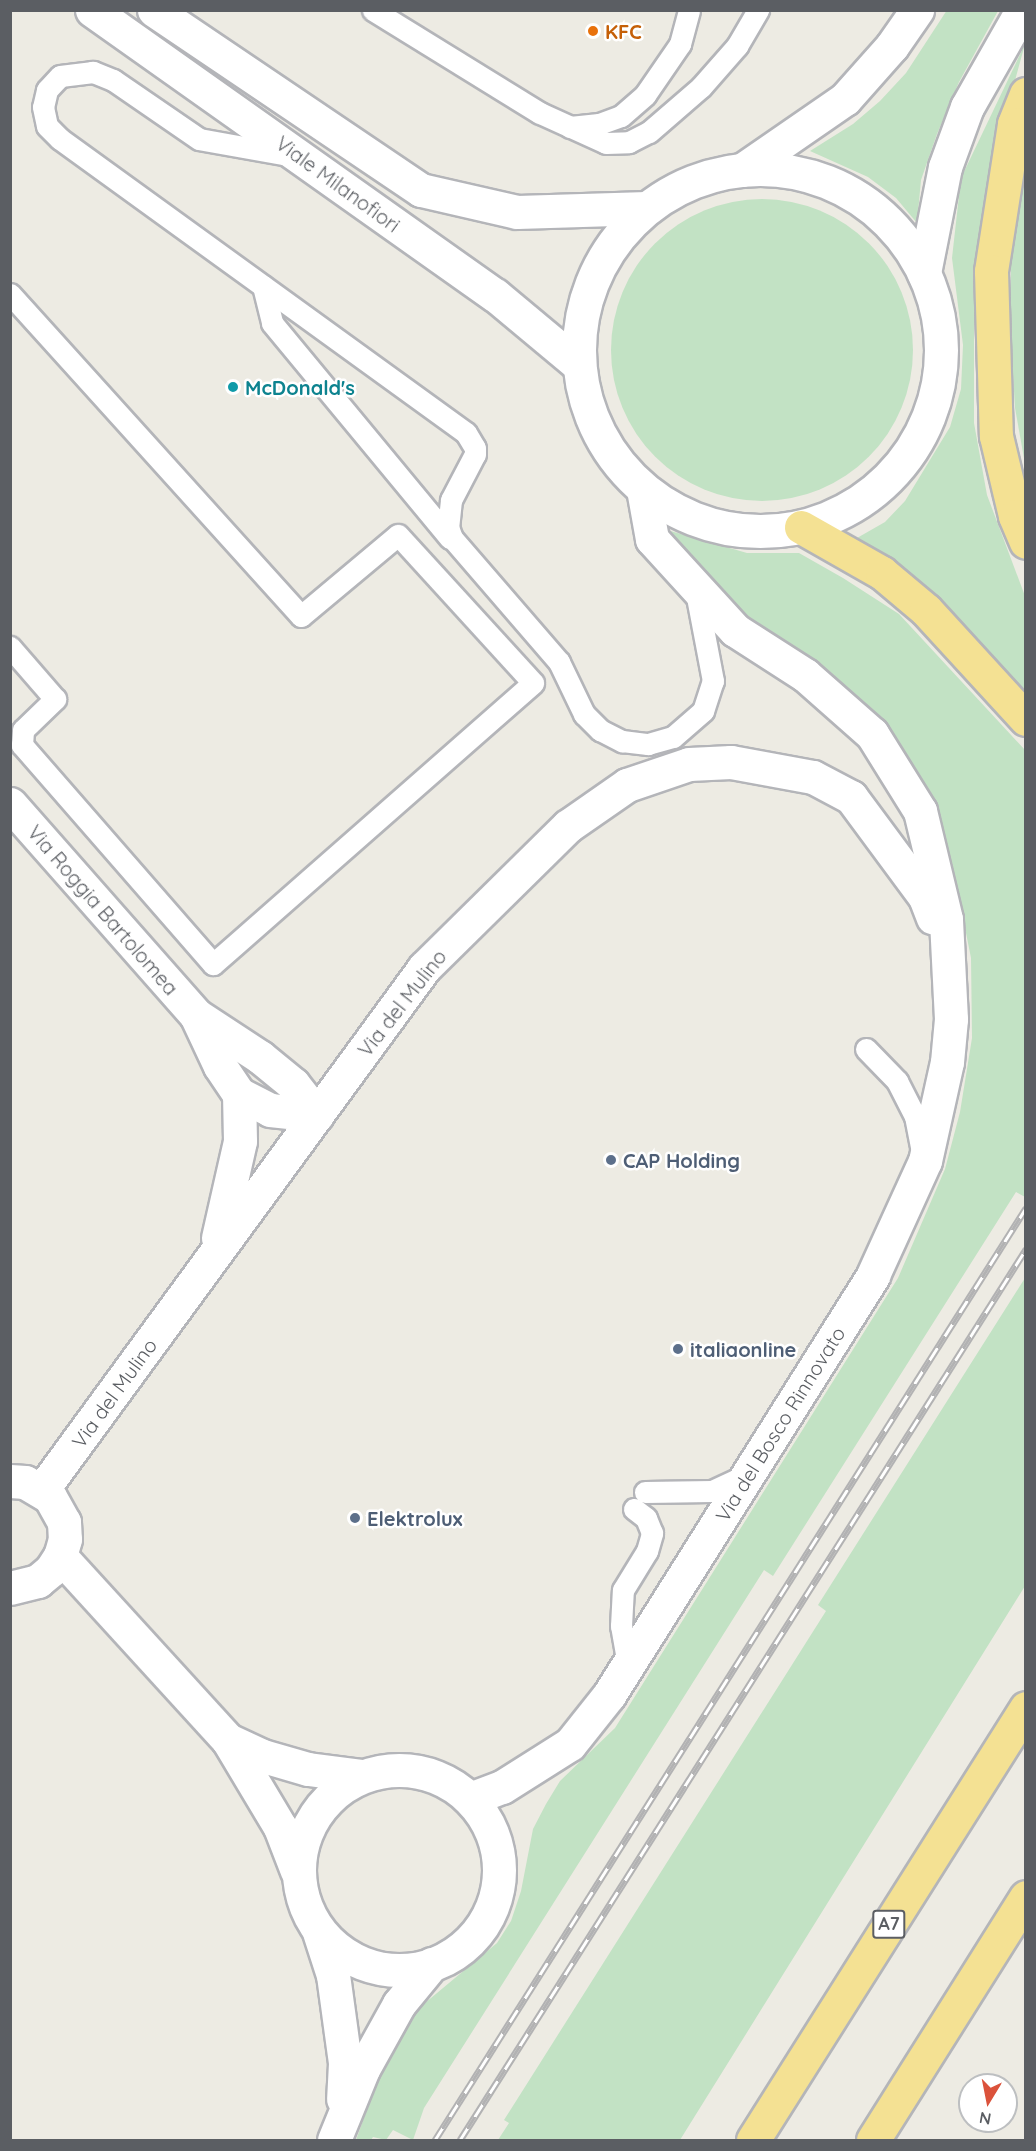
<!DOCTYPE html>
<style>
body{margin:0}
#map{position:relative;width:1036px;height:2151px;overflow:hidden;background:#edebe3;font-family:Quicksand,sans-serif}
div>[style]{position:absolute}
.green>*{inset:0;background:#c2e2c4}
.round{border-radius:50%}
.roads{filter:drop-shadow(2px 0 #b4b5b9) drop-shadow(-2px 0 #b4b5b9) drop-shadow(0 2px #b4b5b9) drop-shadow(0 -2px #b4b5b9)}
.service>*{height:21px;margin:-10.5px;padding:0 10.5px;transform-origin:10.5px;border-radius:10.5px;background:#fff}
.minor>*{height:33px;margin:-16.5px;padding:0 16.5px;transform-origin:16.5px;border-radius:16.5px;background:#fff}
.minor>.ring{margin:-16.5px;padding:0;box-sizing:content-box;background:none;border:33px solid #fff;border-radius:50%}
.secondary>*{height:33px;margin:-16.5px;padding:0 16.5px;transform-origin:16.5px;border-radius:16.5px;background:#fff}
.secondary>.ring{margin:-16.5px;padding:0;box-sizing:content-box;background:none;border:33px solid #fff;border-radius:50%}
.motorway>*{height:33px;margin:-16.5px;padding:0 16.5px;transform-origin:16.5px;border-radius:16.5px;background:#f4e193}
.rail>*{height:7px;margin-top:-3.5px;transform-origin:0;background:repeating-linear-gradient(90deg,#fff 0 14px,#b2b2b3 0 28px);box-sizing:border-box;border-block:2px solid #b2b2b3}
.dots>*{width:16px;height:16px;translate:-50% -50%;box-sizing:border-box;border:3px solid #fff;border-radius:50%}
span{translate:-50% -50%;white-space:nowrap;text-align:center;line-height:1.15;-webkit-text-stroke:5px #fff;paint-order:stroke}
.shield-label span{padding:2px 4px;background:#fff;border:2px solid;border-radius:4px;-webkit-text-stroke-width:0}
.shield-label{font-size:18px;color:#5b5e63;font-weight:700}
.food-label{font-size:20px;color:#c56008;font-weight:700}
.left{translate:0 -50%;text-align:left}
.street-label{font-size:20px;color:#5b5e63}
.culture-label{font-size:20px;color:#0d838f;font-weight:700}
.service-label{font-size:20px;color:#4e5e75;font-weight:700}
.frame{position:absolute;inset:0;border:12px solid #5b5e63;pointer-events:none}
.north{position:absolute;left:958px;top:2073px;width:60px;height:60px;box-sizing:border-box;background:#fff;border:2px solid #bdbfc1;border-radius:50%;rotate:190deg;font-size:16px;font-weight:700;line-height:24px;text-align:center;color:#5b5e63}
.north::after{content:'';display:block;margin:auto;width:21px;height:27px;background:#db523b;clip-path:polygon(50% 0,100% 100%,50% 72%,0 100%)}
</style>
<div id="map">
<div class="green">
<i style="clip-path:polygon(947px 10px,998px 11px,959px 82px,937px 134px,921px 180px,917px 223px,896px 198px,868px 177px,810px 151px,853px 124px,880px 101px,906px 73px)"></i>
<i style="clip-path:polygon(1025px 44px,988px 179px,974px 327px,974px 423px,987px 495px,1025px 596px,1025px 694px,928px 589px,857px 538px,885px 522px,905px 501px,950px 427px,961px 389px,963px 345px,952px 258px,961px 178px)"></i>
<i style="clip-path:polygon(1025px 170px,1025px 464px,1015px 408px,1011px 341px,1011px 247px)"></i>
<i class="round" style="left:611px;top:199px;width:302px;height:302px"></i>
<i style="clip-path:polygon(667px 530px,747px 553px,799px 553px,843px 578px,899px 614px,1025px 750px,1025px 1197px,1016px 1192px,773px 1576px,764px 1570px,424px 2108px,413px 2140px,393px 2130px,386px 2140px,373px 2137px,371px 2140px,356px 2140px,388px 2051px,407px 2018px,497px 1943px,511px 1921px,521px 1891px,533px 1829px,546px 1804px,560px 1781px,615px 1728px,898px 1278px,945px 1169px,960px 1112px,972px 1038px,971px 958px,952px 863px,930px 803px,898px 742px,861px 700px,745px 621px,675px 546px)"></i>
<i style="clip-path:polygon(1025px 1278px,1025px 1586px,680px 2140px,498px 2140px,509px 2123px,504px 2120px,826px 1611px,818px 1605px)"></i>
</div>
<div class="roads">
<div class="service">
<i style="left:373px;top:10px;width:196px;rotate:31.7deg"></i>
<i style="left:540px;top:113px;width:72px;rotate:24.4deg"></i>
<i style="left:606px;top:143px;width:23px;rotate:-2deg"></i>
<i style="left:629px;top:142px;width:22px;rotate:-27deg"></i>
<i style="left:649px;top:132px;width:69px;rotate:-40.9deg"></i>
<i style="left:701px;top:87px;width:55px;rotate:-48.7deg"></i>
<i style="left:737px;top:46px;width:42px;rotate:-59.7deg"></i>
<i style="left:570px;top:127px;width:29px;rotate:-6deg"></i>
<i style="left:599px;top:124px;width:23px;rotate:-20deg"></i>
<i style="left:621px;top:116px;width:32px;rotate:-41deg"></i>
<i style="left:645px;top:95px;width:62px;rotate:-55.5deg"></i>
<i style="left:680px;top:44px;width:35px;rotate:-75deg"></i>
<i style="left:288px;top:155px;width:90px;rotate:-169.8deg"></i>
<i style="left:199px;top:139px;width:104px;rotate:-145.5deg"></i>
<i style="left:113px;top:80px;width:22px;rotate:-158deg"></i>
<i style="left:93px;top:72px;width:33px;rotate:173deg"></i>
<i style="left:60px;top:76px;width:19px;rotate:133deg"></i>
<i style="left:47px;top:90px;width:17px;rotate:103deg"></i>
<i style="left:43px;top:107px;width:19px;rotate:78deg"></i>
<i style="left:47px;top:126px;width:18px;rotate:45deg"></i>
<i style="left:60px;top:139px;width:501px;rotate:35.91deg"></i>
<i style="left:466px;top:433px;width:17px;rotate:59deg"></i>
<i style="left:475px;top:448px;width:6px;rotate:90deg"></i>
<i style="left:475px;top:454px;width:52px;rotate:117.6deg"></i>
<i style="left:451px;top:500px;width:27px;rotate:96deg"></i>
<i style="left:448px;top:527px;width:12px;rotate:70deg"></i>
<i style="left:452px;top:538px;width:164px;rotate:49.2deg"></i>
<i style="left:559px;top:662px;width:58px;rotate:64.3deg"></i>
<i style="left:584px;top:714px;width:23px;rotate:45deg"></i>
<i style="left:600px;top:730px;width:25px;rotate:27deg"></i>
<i style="left:622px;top:741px;width:26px;rotate:7deg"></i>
<i style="left:648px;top:744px;width:26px;rotate:-16deg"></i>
<i style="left:673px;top:737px;width:40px;rotate:-41deg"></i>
<i style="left:703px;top:711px;width:32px;rotate:-72deg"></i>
<i style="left:713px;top:681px;width:91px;rotate:-100.8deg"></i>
<i style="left:263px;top:286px;width:38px;rotate:76deg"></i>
<i style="left:272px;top:323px;width:279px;rotate:50.4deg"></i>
<i style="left:10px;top:294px;width:434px;rotate:47.9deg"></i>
<i style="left:301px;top:616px;width:126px;rotate:-39.9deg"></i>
<i style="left:398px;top:535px;width:200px;rotate:47.6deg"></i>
<i style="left:533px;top:683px;width:426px;rotate:138.7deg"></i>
<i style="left:213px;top:964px;width:291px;rotate:-131.1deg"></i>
<i style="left:22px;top:745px;width:15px;rotate:-86deg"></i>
<i style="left:23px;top:730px;width:45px;rotate:-44.1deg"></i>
<i style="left:55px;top:699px;width:69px;rotate:-130.9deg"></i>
<i style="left:866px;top:1049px;width:45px;rotate:45.9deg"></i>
<i style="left:897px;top:1081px;width:39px;rotate:63deg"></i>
<i style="left:915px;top:1116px;width:36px;rotate:79deg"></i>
<i style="left:645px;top:1492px;width:67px;rotate:-0.9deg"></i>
<i style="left:712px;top:1491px;width:38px;rotate:-25deg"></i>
<i style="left:628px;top:1665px;width:40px;rotate:-100deg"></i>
<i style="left:621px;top:1626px;width:36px;rotate:-87deg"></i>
<i style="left:623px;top:1590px;width:46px;rotate:-58.4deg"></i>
<i style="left:647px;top:1551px;width:19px;rotate:-74deg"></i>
<i style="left:652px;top:1533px;width:16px;rotate:-112deg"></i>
<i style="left:646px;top:1518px;width:15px;rotate:-143deg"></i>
</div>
<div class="minor">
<i style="left:92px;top:10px;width:494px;rotate:35.3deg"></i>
<i style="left:495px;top:295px;width:109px;rotate:39.8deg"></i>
<i style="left:154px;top:10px;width:322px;rotate:34deg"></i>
<i style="left:421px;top:190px;width:98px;rotate:12.9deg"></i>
<i style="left:517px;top:212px;width:130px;rotate:-1.8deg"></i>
<i style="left:10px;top:804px;width:281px;rotate:48.6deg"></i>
<i style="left:196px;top:1015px;width:56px;rotate:64.8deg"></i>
<i style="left:220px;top:1066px;width:34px;rotate:56deg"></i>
<i style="left:239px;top:1094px;width:35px;rotate:27deg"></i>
<i style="left:270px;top:1110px;width:47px;rotate:6.1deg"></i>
<i style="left:196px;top:1015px;width:77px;rotate:33.3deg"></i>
<i style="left:260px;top:1057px;width:43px;rotate:39.3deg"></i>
<i style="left:293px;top:1084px;width:39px;rotate:52deg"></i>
<i style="left:218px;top:1238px;width:99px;rotate:-77.2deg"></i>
<i style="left:240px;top:1141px;width:47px;rotate:-91.2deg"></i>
<i style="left:10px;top:1481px;width:15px;rotate:4deg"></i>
<i style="left:25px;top:1482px;width:29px;rotate:31deg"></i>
<i style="left:50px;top:1497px;width:29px;rotate:61deg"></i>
<i style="left:64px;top:1522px;width:17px;rotate:87deg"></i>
<i style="left:65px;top:1539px;width:18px;rotate:106deg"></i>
<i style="left:60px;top:1556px;width:17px;rotate:123deg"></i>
<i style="left:51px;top:1570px;width:17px;rotate:140deg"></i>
<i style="left:38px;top:1581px;width:29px;rotate:166deg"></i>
<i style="left:42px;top:1490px;width:647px;rotate:-53.8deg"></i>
<i style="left:424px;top:968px;width:202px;rotate:-44.6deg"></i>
<i style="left:568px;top:826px;width:72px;rotate:-34.8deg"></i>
<i style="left:627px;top:785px;width:65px;rotate:-18.7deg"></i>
<i style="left:689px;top:764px;width:42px;rotate:-2.7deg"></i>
<i style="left:731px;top:762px;width:83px;rotate:10.4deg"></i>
<i style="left:813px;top:777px;width:43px;rotate:27.8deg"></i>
<i style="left:851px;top:797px;width:124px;rotate:53.5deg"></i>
<i style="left:925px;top:897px;width:22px;rotate:69deg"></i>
<i style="left:60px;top:1556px;width:249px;rotate:47.6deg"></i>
<i style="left:228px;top:1740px;width:101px;rotate:59.1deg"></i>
<i style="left:280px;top:1827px;width:47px;rotate:68.9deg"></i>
<i style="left:228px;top:1740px;width:38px;rotate:25deg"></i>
<i style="left:263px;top:1756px;width:47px;rotate:16.1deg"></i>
<i style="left:308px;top:1769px;width:53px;rotate:7.5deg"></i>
<i class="ring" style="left:299px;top:1770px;width:167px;height:167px"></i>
<i style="left:470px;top:1799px;width:34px;rotate:-21deg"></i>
<i style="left:502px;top:1787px;width:80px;rotate:-32.3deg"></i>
<i style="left:570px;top:1744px;width:63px;rotate:-51.5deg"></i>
<i style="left:609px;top:1695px;width:496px;rotate:-57.8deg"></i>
<i style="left:873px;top:1275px;width:125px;rotate:-65.5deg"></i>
<i style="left:925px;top:1161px;width:101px;rotate:-77.5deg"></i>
<i style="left:947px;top:1062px;width:43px;rotate:-84.7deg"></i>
<i style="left:951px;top:1019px;width:100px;rotate:-92.9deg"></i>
<i style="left:946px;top:919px;width:111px;rotate:-103.5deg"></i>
<i style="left:920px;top:811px;width:91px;rotate:-121.9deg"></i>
<i style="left:872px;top:734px;width:89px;rotate:-138.6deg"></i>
<i style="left:805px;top:675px;width:83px;rotate:-147.3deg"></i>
<i style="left:735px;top:630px;width:123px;rotate:-132.4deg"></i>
<i style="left:652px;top:539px;width:51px;rotate:-100.2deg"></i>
<i style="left:319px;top:1932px;width:45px;rotate:72deg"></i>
<i style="left:333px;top:1975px;width:89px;rotate:82.2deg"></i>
<i style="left:345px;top:2063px;width:36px;rotate:93deg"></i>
<i style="left:334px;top:2140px;width:77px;rotate:-67.8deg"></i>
<i style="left:363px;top:2069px;width:74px;rotate:-61deg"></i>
<i style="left:399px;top:2004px;width:52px;rotate:-50.5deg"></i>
</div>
<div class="secondary">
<i class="ring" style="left:579px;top:169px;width:329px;height:329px"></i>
<i style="left:742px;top:170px;width:125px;rotate:-34.6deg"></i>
<i style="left:845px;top:99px;width:71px;rotate:-48.4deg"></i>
<i style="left:892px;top:46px;width:44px;rotate:-55.2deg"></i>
<i style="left:924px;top:273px;width:108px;rotate:-78.8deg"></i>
<i style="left:945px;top:167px;width:64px;rotate:-69.9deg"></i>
<i style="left:967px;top:107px;width:112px;rotate:-60.4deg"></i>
</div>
<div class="motorway">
<i style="left:1026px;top:94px;width:32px;rotate:112deg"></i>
<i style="left:1014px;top:124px;width:149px;rotate:98.9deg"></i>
<i style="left:991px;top:271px;width:165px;rotate:88.3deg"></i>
<i style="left:996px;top:436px;width:82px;rotate:76.6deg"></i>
<i style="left:1015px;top:516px;width:28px;rotate:67deg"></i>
<i style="left:801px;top:527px;width:93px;rotate:29.6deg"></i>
<i style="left:882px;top:573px;width:57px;rotate:40.1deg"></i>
<i style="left:926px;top:610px;width:148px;rotate:47.5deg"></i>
<i style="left:753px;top:2140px;width:511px;rotate:-57.71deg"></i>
<i style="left:873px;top:2140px;width:287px;rotate:-57.8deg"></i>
</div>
</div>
<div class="rail">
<i style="left:435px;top:2140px;width:1104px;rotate:-57.62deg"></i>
<i style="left:460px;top:2140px;width:1056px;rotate:-57.57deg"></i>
</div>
<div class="dots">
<i style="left:593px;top:31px;background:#e8710a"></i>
<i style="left:233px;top:387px;background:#0f9aa8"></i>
<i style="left:611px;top:1160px;background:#5c6f8a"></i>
<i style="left:678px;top:1349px;background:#5c6f8a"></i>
<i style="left:355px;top:1518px;background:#5c6f8a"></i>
</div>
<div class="shield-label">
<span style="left:889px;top:1924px">A7</span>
</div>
<div class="food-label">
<span class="left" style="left:605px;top:31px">KFC</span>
</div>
<div class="street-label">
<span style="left:338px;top:184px;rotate:36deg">Viale Milanofiori</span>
<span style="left:103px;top:910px;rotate:49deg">Via Roggia Bartolomea</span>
<span style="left:402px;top:1003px;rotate:-52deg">Via del Mulino</span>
<span style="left:114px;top:1393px;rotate:-54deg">Via del Mulino</span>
<span style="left:780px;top:1424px;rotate:-58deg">Via del Bosco Rinnovato</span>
</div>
<div class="culture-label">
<span class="left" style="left:245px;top:387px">McDonald's</span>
</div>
<div class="service-label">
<span class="left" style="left:623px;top:1160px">CAP Holding</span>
<span class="left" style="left:690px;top:1349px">italiaonline</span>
<span class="left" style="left:367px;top:1518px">Elektrolux</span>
</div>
<div class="frame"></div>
<div class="north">N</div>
</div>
